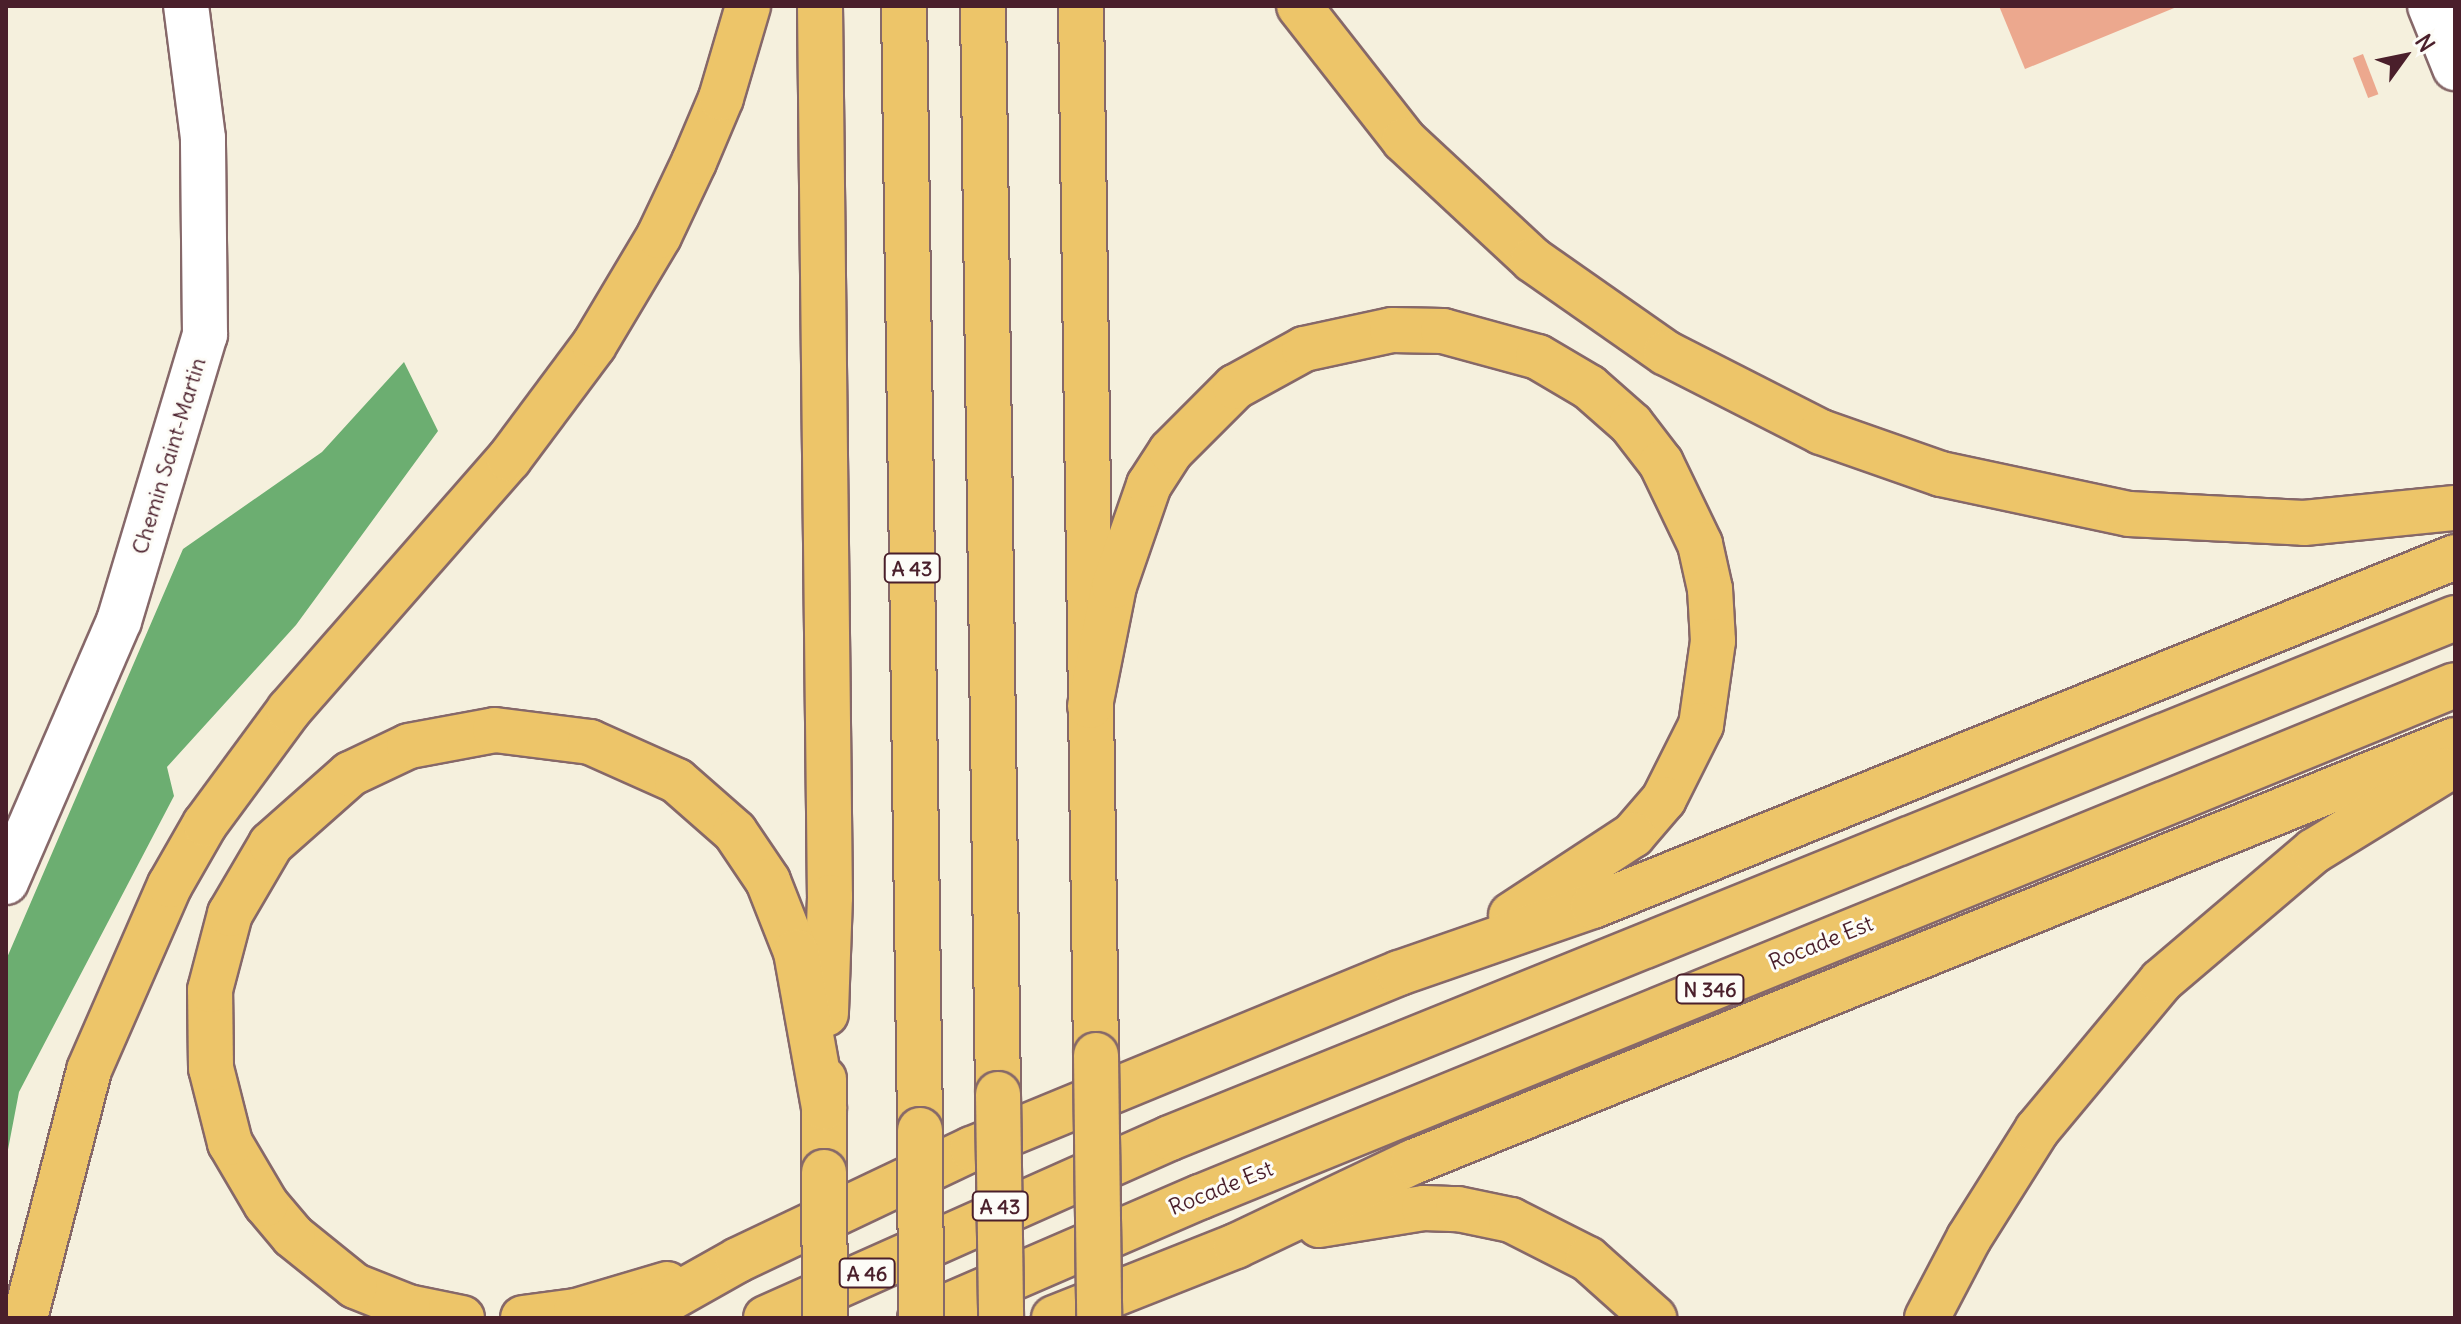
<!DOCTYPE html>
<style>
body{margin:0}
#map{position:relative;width:2461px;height:1324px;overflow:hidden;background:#f5f0dd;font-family:Delius,sans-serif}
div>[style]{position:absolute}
.forest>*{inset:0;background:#6cae71}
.building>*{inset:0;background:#eca88e;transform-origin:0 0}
.roads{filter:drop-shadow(2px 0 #866869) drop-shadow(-2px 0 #866869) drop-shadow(0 2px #866869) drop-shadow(0 -2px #866869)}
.minor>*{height:44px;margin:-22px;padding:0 22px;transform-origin:22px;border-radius:22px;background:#fff}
.highway>*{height:44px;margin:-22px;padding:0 22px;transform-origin:22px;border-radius:22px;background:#edc569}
.bridges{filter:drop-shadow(2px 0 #866869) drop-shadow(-2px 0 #866869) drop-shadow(0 2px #866869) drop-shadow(0 -2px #866869)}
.highway-bridge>*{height:44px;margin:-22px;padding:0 22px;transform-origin:22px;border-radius:22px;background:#edc569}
span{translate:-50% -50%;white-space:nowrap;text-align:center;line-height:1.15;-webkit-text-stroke:6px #fdfcf7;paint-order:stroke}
.shield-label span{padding:2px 6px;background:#fdfcf7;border:2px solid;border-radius:6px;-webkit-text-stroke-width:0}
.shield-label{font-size:20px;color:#4a1f2b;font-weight:700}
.street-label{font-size:22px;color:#4a1f2b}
.frame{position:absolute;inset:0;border:8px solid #4a1f2b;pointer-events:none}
.north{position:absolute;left:2365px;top:16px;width:80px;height:80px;-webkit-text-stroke:6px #fdfcf7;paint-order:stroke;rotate:57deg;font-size:22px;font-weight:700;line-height:32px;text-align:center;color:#4a1f2b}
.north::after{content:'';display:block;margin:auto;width:28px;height:36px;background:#4a1f2b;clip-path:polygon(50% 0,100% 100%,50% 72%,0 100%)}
</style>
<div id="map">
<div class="forest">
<i style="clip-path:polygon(404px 362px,438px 431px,296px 625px,167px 767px,174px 796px,19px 1092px,6px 1160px,6px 960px,183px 549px,322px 452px)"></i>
</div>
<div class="building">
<i style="clip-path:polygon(1999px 6px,2179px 6px,2025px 69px)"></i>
<i style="left:2363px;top:54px;width:43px;height:11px;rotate:69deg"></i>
</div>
<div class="roads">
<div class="minor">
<i style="left:2430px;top:6px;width:67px;rotate:68deg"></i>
<i style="left:6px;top:882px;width:284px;rotate:-66.6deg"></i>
<i style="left:119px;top:621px;width:299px;rotate:-73.3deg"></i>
<i style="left:205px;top:335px;width:197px;rotate:-90.6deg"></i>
<i style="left:203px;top:138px;width:133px;rotate:-97.3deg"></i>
</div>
<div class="highway">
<i style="left:820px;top:6px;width:891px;rotate:89.36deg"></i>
<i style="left:830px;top:897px;width:117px;rotate:92deg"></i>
<i style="left:904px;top:6px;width:1124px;rotate:89.18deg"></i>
<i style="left:983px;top:6px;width:1088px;rotate:89.21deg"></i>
<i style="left:1081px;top:6px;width:1049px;rotate:89.18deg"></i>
<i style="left:1299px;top:6px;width:170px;rotate:51.9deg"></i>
<i style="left:1404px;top:140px;width:176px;rotate:42.9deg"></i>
<i style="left:1533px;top:260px;width:162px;rotate:35deg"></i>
<i style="left:1666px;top:353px;width:174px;rotate:27deg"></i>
<i style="left:1821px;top:432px;width:127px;rotate:19.3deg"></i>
<i style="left:1941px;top:474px;width:192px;rotate:12deg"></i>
<i style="left:2129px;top:514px;width:175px;rotate:2.9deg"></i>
<i style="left:2304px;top:523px;width:152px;rotate:-5.7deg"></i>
<i style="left:1090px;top:706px;width:122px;rotate:-78.7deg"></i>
<i style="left:1114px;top:586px;width:107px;rotate:-70.9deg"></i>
<i style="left:1149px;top:485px;width:40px;rotate:-57.1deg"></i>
<i style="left:1171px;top:451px;width:91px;rotate:-45deg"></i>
<i style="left:1235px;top:387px;width:79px;rotate:-28.8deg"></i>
<i style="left:1304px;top:349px;width:90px;rotate:-12.2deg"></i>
<i style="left:1392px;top:330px;width:51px;rotate:1.1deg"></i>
<i style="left:1443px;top:331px;width:98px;rotate:15.3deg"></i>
<i style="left:1538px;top:357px;width:59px;rotate:30.5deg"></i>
<i style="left:1589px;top:387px;width:56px;rotate:41.4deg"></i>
<i style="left:1631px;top:424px;width:49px;rotate:52.4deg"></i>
<i style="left:1661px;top:463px;width:90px;rotate:64.3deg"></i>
<i style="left:1700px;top:544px;width:46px;rotate:77.5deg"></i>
<i style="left:1710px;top:589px;width:52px;rotate:86.7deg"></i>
<i style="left:1713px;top:641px;width:85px;rotate:98.1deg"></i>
<i style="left:1701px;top:725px;width:83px;rotate:116.6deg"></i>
<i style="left:1664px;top:799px;width:48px;rotate:130.7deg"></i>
<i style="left:1633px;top:835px;width:146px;rotate:146.7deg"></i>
<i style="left:824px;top:1172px;width:93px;rotate:-90deg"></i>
<i style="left:1319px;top:1225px;width:106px;rotate:-9.2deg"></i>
<i style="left:1424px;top:1208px;width:34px;rotate:2deg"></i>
<i style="left:1458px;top:1209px;width:54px;rotate:11.7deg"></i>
<i style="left:1511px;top:1220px;width:86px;rotate:26.9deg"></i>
<i style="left:1588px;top:1259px;width:89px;rotate:41.8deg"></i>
<i style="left:25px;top:1318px;width:256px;rotate:-75.5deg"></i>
<i style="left:89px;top:1070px;width:202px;rotate:-66.4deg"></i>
<i style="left:170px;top:885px;width:70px;rotate:-60.2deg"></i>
<i style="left:205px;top:824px;width:142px;rotate:-53.6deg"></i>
<i style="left:289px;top:710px;width:334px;rotate:-48.8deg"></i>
<i style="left:509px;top:459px;width:142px;rotate:-53.3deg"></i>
<i style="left:594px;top:345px;width:127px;rotate:-59.2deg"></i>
<i style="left:659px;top:236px;width:82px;rotate:-64.7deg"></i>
<i style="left:694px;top:162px;width:69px;rotate:-67.1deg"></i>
<i style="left:721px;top:98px;width:96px;rotate:-73.6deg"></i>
<i style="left:462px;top:1318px;width:55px;rotate:-168.5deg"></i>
<i style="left:408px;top:1307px;width:57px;rotate:-158.4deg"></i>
<i style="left:355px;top:1286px;width:80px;rotate:-141.1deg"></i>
<i style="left:293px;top:1236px;width:42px;rotate:-130.2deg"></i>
<i style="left:266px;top:1204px;width:71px;rotate:-120.5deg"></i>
<i style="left:230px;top:1143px;width:77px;rotate:-104.2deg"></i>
<i style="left:211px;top:1068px;width:78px;rotate:-90.7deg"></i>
<i style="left:210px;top:990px;width:79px;rotate:-75.3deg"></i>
<i style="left:230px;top:914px;width:81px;rotate:-59.6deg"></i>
<i style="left:271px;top:844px;width:106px;rotate:-41.5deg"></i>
<i style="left:350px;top:774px;width:65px;rotate:-25.4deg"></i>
<i style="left:409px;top:746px;width:87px;rotate:-10.5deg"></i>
<i style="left:495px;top:730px;width:96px;rotate:7.2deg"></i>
<i style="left:590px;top:742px;width:95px;rotate:24.1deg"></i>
<i style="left:677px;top:781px;width:77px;rotate:41.3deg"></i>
<i style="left:735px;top:832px;width:59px;rotate:56deg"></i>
<i style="left:768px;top:881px;width:76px;rotate:68.5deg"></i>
<i style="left:796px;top:952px;width:158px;rotate:79.8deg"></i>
<i style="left:523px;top:1318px;width:53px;rotate:-7.5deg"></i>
<i style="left:576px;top:1311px;width:95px;rotate:-16.5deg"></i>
<i style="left:635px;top:1318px;width:118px;rotate:-29.4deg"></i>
<i style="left:738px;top:1260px;width:259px;rotate:-25.4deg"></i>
<i style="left:972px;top:1149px;width:462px;rotate:-22.4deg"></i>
<i style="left:1399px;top:973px;width:205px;rotate:-19.1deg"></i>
<i style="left:1593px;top:906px;width:930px;rotate:-22.04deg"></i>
<i style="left:766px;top:1318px;width:442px;rotate:-24deg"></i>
<i style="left:1170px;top:1138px;width:1386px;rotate:-22.03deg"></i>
<i style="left:920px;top:1318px;width:305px;rotate:-23.4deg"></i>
<i style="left:1200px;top:1197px;width:1355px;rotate:-22.19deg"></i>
<i style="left:1054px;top:1318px;width:196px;rotate:-21.6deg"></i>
<i style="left:1236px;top:1246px;width:196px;rotate:-25.4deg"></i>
<i style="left:1413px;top:1162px;width:1124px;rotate:-22.05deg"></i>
<i style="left:1927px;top:1318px;width:90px;rotate:-62.3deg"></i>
<i style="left:1969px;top:1238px;width:128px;rotate:-57.8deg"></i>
<i style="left:2037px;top:1130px;width:194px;rotate:-50.2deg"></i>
<i style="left:2161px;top:981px;width:201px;rotate:-40.4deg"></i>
<i style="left:2314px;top:851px;width:153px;rotate:-31.6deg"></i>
</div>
</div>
<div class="bridges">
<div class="highway-bridge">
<i style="left:1096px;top:1055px;width:263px;rotate:89.3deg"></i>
<i style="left:998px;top:1094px;width:224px;rotate:89.2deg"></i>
<i style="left:920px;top:1130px;width:188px;rotate:89.7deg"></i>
<i style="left:824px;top:1172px;width:146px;rotate:89.6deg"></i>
</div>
</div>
<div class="shield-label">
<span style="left:912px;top:568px">A 43</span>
<span style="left:1710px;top:989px">N 346</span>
<span style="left:1000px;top:1206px">A 43</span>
<span style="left:867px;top:1273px">A 46</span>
</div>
<div class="street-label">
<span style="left:169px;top:456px;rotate:-73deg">Chemin Saint-Martin</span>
<span style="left:1821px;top:943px;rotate:-22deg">Rocade Est</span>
<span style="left:1221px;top:1188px;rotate:-22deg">Rocade Est</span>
</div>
<div class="frame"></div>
<div class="north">N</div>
</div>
